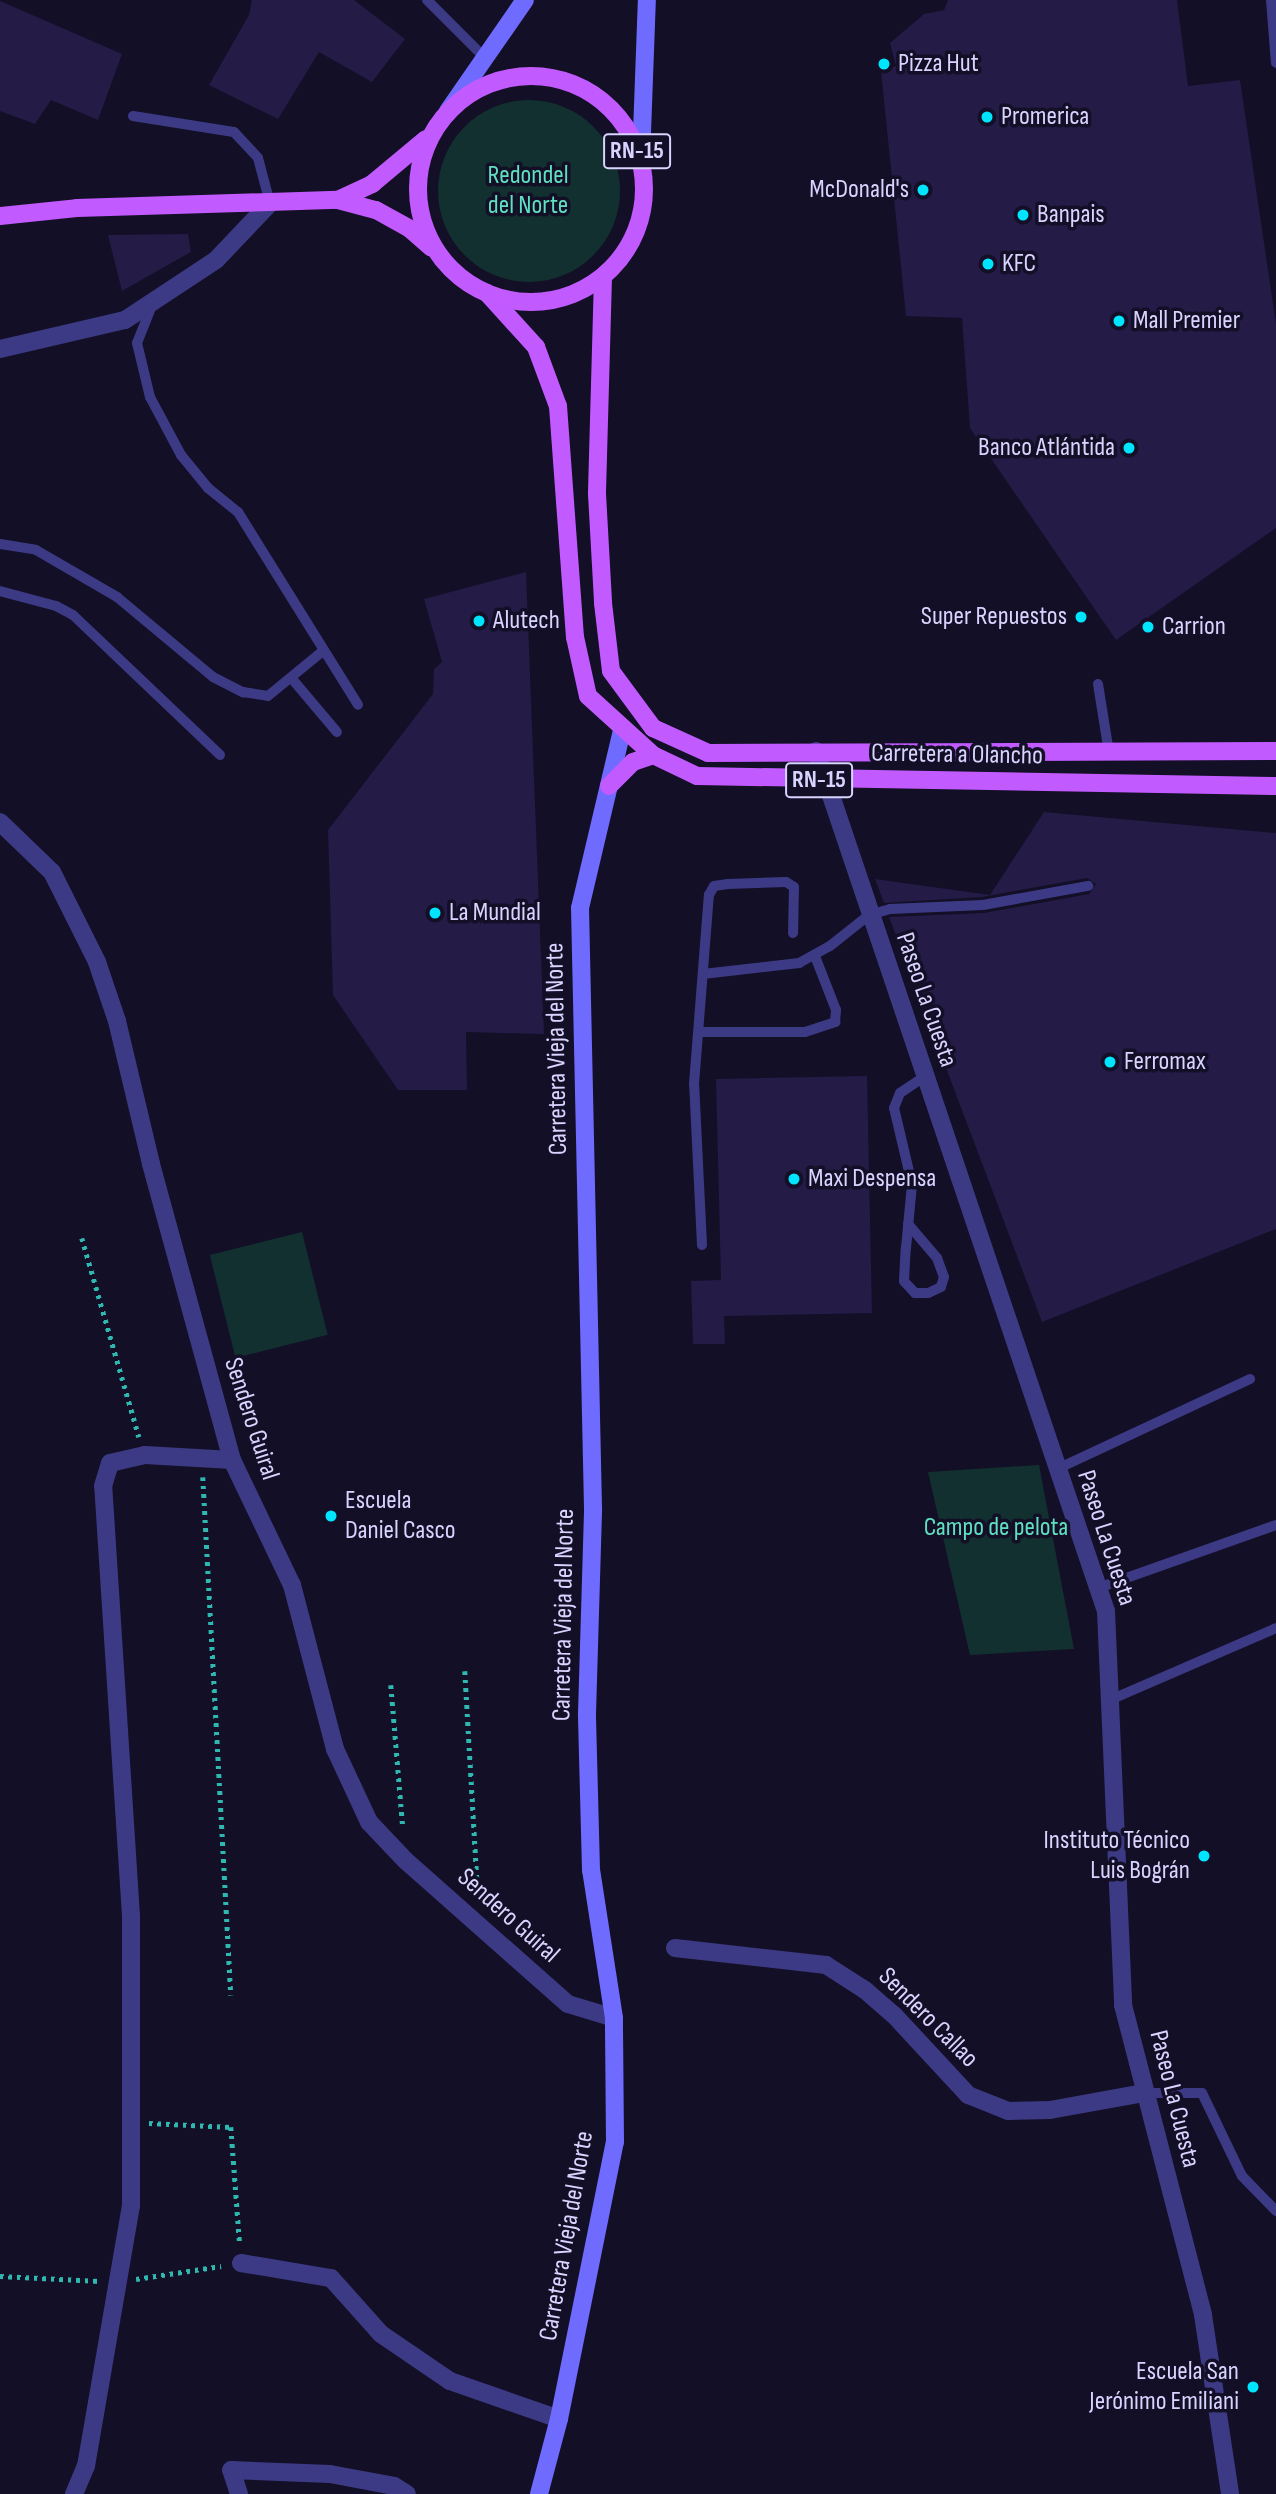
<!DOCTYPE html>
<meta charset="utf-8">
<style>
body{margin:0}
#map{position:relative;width:1276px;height:2494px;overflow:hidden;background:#130f26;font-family:"Sofia Sans Condensed",sans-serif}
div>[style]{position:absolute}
.green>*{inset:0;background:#12302f;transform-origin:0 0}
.round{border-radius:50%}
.building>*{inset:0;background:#241b47}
.path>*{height:4.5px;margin-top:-2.25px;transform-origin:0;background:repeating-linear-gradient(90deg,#2fb8b0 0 3.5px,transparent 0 8.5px)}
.lane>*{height:10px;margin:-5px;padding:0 5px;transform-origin:5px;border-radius:5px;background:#3d3a85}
.street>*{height:18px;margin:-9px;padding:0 9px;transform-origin:9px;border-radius:9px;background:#3d3a85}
.secondary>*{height:18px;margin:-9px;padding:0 9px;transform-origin:9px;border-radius:9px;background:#6f6bff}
.primary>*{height:18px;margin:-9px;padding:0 9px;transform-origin:9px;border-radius:9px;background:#c25bff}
.primary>.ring{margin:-9px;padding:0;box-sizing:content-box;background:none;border:18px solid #c25bff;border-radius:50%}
.dots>*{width:19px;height:19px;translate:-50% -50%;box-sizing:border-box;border:4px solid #130f26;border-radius:50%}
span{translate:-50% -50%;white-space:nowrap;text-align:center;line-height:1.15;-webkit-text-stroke:7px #130f26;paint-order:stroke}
.shield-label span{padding:2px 5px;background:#130f26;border:2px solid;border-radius:5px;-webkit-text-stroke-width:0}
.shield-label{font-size:24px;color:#d9d4ff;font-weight:700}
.poi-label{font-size:26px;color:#d9d4ff}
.left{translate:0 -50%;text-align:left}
.right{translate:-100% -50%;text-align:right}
.park-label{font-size:26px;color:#5fe0c0}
.street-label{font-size:26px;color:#d9d4ff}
</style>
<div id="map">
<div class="green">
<i class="round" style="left:438px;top:100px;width:182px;height:182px"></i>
<i style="left:302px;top:1232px;width:106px;height:95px;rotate:76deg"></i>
<i style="clip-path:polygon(1039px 1465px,1074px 1649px,970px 1655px,928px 1472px)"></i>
</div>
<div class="building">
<i style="clip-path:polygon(252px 0,354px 0,405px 39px,372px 82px,319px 52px,278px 119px,209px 85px,249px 15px)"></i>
<i style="clip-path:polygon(948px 0,1177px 0,1188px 86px,1240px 80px,1276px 324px,1276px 528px,1116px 640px,970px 428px,962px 318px,906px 316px,881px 71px,896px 66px,890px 43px,924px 14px,944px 10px)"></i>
<i style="clip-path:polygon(0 1px,122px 54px,98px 120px,51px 100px,35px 124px,0 111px)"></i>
<i style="clip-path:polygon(188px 234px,191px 252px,122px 291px,108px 235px)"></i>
<i style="clip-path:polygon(526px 572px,544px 1034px,466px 1032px,467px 1090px,398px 1090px,333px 995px,328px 830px,433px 694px,434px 669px,442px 662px,424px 599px)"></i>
<i style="clip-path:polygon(1044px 812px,1276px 833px,1276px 1229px,1042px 1322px,889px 917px,984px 913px,1089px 894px,1096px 884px,1087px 878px,982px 897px,884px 903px,875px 879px,990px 895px)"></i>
<i style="clip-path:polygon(867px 1076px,872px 1313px,724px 1316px,725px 1344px,693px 1344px,691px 1281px,721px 1280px,716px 1079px)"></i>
</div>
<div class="path">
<i style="left:82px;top:1238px;width:207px;rotate:74deg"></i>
<i style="left:203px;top:1477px;width:519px;rotate:86.91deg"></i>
<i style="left:465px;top:1671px;width:226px;rotate:86.7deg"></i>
<i style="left:391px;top:1685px;width:143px;rotate:85.2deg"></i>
<i style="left:149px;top:2123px;width:82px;rotate:2.8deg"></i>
<i style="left:231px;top:2127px;width:119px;rotate:85.7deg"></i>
<i style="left:0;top:2276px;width:100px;rotate:2.9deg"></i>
<i style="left:136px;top:2279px;width:86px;rotate:-8.7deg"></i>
</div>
<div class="lane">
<i style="left:427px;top:0;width:81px;rotate:45deg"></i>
<i style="left:1271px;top:0;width:63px;rotate:85.5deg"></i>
<i style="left:133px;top:116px;width:102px;rotate:9deg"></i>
<i style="left:234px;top:132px;width:35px;rotate:47deg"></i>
<i style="left:258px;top:158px;width:47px;rotate:75.1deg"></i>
<i style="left:153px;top:303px;width:43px;rotate:111.8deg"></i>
<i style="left:137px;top:343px;width:56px;rotate:76.5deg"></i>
<i style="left:150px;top:397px;width:66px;rotate:61.9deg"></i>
<i style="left:181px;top:455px;width:43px;rotate:50.7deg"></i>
<i style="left:208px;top:488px;width:38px;rotate:39deg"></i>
<i style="left:238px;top:512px;width:227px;rotate:58.1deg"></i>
<i style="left:0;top:544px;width:36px;rotate:9deg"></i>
<i style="left:36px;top:550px;width:94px;rotate:30.1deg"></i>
<i style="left:117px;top:597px;width:125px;rotate:39.8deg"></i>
<i style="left:213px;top:677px;width:34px;rotate:27deg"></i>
<i style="left:243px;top:692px;width:25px;rotate:9deg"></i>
<i style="left:268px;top:696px;width:72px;rotate:-39.4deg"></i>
<i style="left:0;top:591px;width:58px;rotate:15deg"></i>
<i style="left:56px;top:606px;width:19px;rotate:28deg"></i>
<i style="left:73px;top:615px;width:203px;rotate:43.6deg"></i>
<i style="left:293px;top:680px;width:68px;rotate:49.8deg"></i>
<i style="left:1098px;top:684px;width:70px;rotate:80.9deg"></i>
<i style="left:703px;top:974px;width:97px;rotate:-6.5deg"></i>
<i style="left:799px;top:963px;width:35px;rotate:-29deg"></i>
<i style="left:830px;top:946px;width:50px;rotate:-38.5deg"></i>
<i style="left:869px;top:915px;width:22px;rotate:-16deg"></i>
<i style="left:890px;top:909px;width:93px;rotate:-2.5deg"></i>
<i style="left:983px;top:905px;width:107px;rotate:-10.3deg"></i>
<i style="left:700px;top:1032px;width:105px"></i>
<i style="left:805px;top:1032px;width:32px;rotate:-18deg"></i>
<i style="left:835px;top:1022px;width:12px;rotate:-85deg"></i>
<i style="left:836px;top:1010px;width:58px;rotate:-111.3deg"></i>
<i style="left:908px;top:1224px;width:45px;rotate:49.5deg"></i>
<i style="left:937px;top:1258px;width:20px;rotate:70deg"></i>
<i style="left:944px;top:1277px;width:10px;rotate:107deg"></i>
<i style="left:941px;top:1287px;width:14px;rotate:155deg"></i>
<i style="left:928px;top:1293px;width:13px;rotate:180deg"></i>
<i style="left:915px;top:1293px;width:16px;rotate:-133deg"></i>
<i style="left:904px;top:1281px;width:33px;rotate:-87deg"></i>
<i style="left:906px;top:1248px;width:64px;rotate:-84.6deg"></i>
<i style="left:912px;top:1184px;width:78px;rotate:-103.3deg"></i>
<i style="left:894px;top:1108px;width:16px;rotate:-68deg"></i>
<i style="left:900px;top:1093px;width:29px;rotate:-34deg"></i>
<i style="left:702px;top:1245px;width:161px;rotate:-92.8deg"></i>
<i style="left:694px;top:1084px;width:190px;rotate:-85.5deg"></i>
<i style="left:709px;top:895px;width:10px;rotate:-61deg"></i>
<i style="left:714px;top:886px;width:14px;rotate:-8deg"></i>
<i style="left:728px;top:884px;width:58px;rotate:-2deg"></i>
<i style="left:786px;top:882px;width:9px;rotate:32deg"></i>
<i style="left:794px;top:887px;width:46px;rotate:91.2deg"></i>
<i style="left:1057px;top:1469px;width:213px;rotate:-25deg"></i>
<i style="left:1098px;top:1588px;width:189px;rotate:-19.5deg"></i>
<i style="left:1110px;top:1700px;width:181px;rotate:-23.4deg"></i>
<i style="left:1144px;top:2093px;width:58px"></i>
<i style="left:1202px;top:2093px;width:92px;rotate:64.3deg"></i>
<i style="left:1242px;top:2176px;width:49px;rotate:45.8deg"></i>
</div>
<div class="street">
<i style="left:0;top:349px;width:128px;rotate:-13.1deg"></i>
<i style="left:125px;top:320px;width:109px;rotate:-33.4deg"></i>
<i style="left:216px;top:260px;width:79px;rotate:-46.5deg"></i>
<i style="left:816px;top:751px;width:908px;rotate:71.37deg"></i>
<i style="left:1106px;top:1611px;width:394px;rotate:87.5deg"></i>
<i style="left:1123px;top:2005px;width:320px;rotate:75.5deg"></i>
<i style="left:1203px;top:2315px;width:181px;rotate:81.4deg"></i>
<i style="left:0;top:822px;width:72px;rotate:43.9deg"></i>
<i style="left:52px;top:872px;width:101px;rotate:63.4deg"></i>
<i style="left:97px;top:962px;width:62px;rotate:71.3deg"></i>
<i style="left:117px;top:1021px;width:147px;rotate:76.6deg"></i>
<i style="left:151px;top:1164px;width:307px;rotate:74.7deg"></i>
<i style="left:232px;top:1460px;width:139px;rotate:64.4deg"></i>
<i style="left:292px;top:1585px;width:170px;rotate:75.3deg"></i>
<i style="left:335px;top:1749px;width:81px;rotate:65deg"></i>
<i style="left:369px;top:1822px;width:52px;rotate:46.5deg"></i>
<i style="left:405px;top:1860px;width:217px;rotate:41.5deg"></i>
<i style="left:568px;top:2004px;width:48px;rotate:16.9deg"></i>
<i style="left:675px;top:1948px;width:152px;rotate:6.4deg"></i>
<i style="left:826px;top:1965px;width:46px;rotate:32.7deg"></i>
<i style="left:865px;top:1990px;width:38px;rotate:41deg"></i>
<i style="left:894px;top:2015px;width:109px;rotate:47.2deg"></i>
<i style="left:968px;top:2095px;width:43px;rotate:21.8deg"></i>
<i style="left:1008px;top:2111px;width:42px;rotate:-1.4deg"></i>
<i style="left:1050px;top:2110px;width:96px;rotate:-10.3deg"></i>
<i style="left:241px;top:2263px;width:91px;rotate:9.5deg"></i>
<i style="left:331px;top:2278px;width:75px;rotate:48.2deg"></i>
<i style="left:381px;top:2334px;width:83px;rotate:34.3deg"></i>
<i style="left:450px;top:2381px;width:115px;rotate:19.2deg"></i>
<i style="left:74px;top:2494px;width:30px;rotate:-67deg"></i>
<i style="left:86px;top:2466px;width:264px;rotate:-80.2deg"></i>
<i style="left:131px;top:2206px;width:290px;rotate:-90deg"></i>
<i style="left:131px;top:1916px;width:431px;rotate:-93.7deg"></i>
<i style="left:103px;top:1486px;width:24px;rotate:-73deg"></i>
<i style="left:110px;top:1463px;width:36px;rotate:-13deg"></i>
<i style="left:145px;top:1455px;width:87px;rotate:3.3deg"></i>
<i style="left:239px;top:2494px;width:25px;rotate:-108deg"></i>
<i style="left:231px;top:2470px;width:99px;rotate:2.3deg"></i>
<i style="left:330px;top:2474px;width:65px;rotate:10.6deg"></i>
<i style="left:394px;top:2486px;width:15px;rotate:32deg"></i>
</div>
<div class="secondary">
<i style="left:448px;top:111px;width:135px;rotate:-55.3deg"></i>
<i style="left:641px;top:160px;width:160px;rotate:-87.9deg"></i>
<i style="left:539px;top:2494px;width:78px;rotate:-75.1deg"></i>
<i style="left:559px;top:2419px;width:283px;rotate:-78.6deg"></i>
<i style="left:615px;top:2142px;width:124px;rotate:-90.5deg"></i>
<i style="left:614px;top:2018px;width:150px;rotate:-98.8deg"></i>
<i style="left:591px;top:1870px;width:156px;rotate:-91.5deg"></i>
<i style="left:587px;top:1714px;width:206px;rotate:-88.3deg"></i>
<i style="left:593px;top:1508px;width:600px;rotate:-91.24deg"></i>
<i style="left:580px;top:908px;width:182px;rotate:-76.7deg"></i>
</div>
<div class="primary">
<i class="ring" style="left:418px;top:76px;width:208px;height:208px"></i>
<i style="left:338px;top:200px;width:38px;rotate:-25deg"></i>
<i style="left:372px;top:184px;width:70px;rotate:-39.8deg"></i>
<i style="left:0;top:216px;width:77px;rotate:-5.9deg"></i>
<i style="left:77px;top:208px;width:261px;rotate:-1.8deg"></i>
<i style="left:338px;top:200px;width:39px;rotate:15deg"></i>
<i style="left:376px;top:210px;width:39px;rotate:29deg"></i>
<i style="left:410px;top:229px;width:28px;rotate:41deg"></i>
<i style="left:603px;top:277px;width:217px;rotate:91.6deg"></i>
<i style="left:597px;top:494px;width:109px;rotate:86.8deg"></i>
<i style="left:603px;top:603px;width:68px;rotate:83.3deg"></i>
<i style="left:611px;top:671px;width:71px;rotate:53.6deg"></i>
<i style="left:653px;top:728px;width:60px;rotate:24.4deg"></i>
<i style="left:708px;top:753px;width:568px;rotate:-0.2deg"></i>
<i style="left:487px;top:293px;width:73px;rotate:47.8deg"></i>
<i style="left:536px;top:347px;width:63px;rotate:69.6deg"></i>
<i style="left:558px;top:406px;width:232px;rotate:85.8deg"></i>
<i style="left:575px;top:637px;width:60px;rotate:77.6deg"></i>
<i style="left:588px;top:696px;width:88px;rotate:42.2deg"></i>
<i style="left:653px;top:755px;width:49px;rotate:25.5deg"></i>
<i style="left:697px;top:776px;width:579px;rotate:0.99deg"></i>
<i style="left:609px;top:786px;width:34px;rotate:-45deg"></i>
<i style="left:633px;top:762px;width:21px;rotate:-19deg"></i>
</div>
<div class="dots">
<i style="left:884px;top:64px;background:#00e5ff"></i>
<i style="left:987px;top:117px;background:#00e5ff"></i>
<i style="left:923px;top:190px;background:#00e5ff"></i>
<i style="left:1023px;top:215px;background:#00e5ff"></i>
<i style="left:988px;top:264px;background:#00e5ff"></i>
<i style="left:1119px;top:321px;background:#00e5ff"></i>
<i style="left:1129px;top:448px;background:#00e5ff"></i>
<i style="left:1081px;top:617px;background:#00e5ff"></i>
<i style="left:479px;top:621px;background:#00e5ff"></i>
<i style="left:1148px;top:627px;background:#00e5ff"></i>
<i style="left:435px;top:913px;background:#00e5ff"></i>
<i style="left:1110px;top:1062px;background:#00e5ff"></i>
<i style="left:794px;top:1179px;background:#00e5ff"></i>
<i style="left:331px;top:1516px;background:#00e5ff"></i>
<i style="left:1204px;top:1856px;background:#00e5ff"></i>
<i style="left:1253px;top:2387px;background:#00e5ff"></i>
</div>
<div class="shield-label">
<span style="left:637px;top:151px">RN-15</span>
<span style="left:819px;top:780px">RN-15</span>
</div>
<div class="poi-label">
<span class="left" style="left:898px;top:64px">Pizza Hut</span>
<span class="left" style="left:1001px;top:117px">Promerica</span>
<span class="right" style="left:909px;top:190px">McDonald's</span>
<span class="left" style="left:1037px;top:215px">Banpais</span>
<span class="left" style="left:1002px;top:264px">KFC</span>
<span class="left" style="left:1133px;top:321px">Mall Premier</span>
<span class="right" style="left:1115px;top:448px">Banco Atlántida</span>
<span class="right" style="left:1067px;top:617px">Super Repuestos</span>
<span class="left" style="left:493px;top:621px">Alutech</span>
<span class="left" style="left:1162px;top:627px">Carrion</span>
<span class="left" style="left:449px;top:913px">La Mundial</span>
<span class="left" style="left:1124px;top:1062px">Ferromax</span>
<span class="left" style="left:808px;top:1179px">Maxi Despensa</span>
<span class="left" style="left:345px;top:1516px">Escuela<br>Daniel Casco</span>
<span class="right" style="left:1190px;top:1856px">Instituto Técnico<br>Luis Bográn</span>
<span class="right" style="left:1239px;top:2387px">Escuela San<br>Jerónimo Emiliani</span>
</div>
<div class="park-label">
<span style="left:528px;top:191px">Redondel<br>del Norte</span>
<span style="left:996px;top:1528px">Campo de pelota</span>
</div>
<div class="street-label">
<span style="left:957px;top:755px;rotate:1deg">Carretera a Olancho</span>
<span style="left:926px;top:1000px;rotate:71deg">Paseo La Cuesta</span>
<span style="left:557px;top:1049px;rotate:-91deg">Carretera Vieja del Norte</span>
<span style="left:251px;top:1419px;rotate:72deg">Sendero Guiral</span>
<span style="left:1106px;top:1538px;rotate:72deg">Paseo La Cuesta</span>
<span style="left:564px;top:1615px;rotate:-89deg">Carretera Vieja del Norte</span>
<span style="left:508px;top:1916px;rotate:42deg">Sendero Guiral</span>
<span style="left:928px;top:2018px;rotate:45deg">Sendero Callao</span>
<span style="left:1174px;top:2099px;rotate:76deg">Paseo La Cuesta</span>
<span style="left:567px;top:2236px;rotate:-80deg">Carretera Vieja del Norte</span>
</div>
</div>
